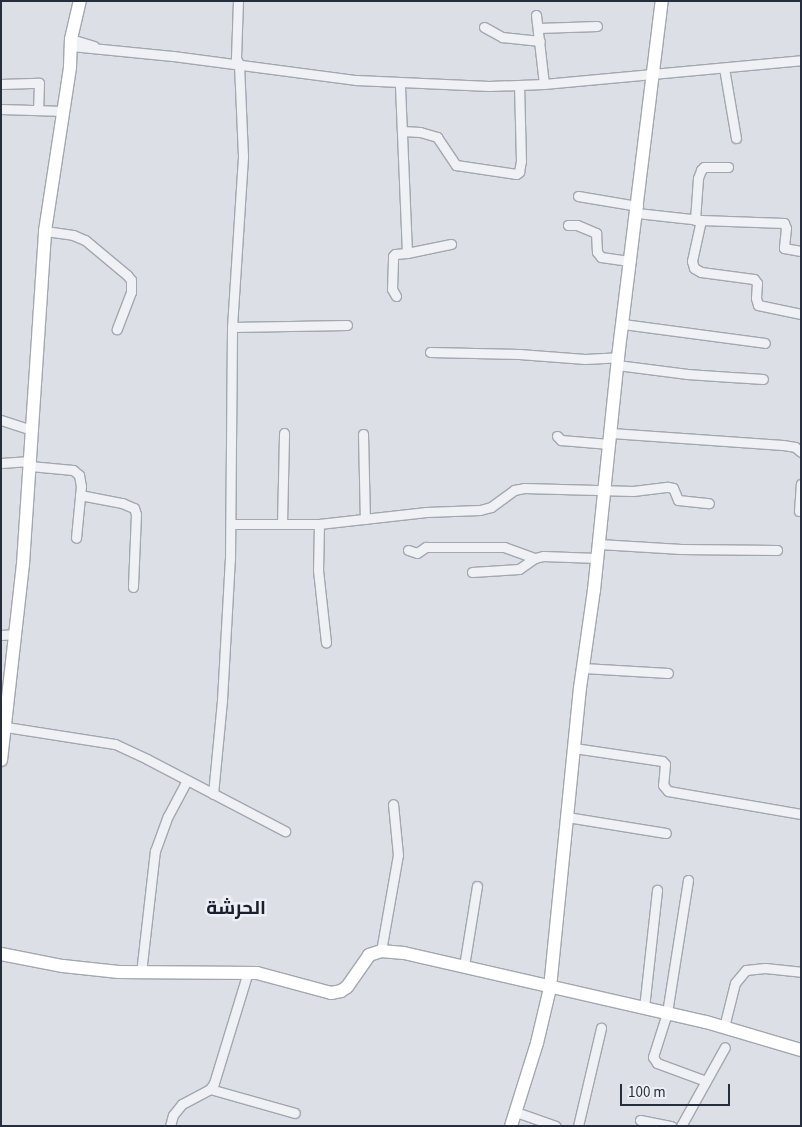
<!DOCTYPE html>
<meta charset="utf-8">
<style>
body{margin:0}
#map{position:relative;width:802px;height:1127px;overflow:hidden;background:#dce0e6;font-family:"Source Sans 3",Cairo,sans-serif}
div>[style]{position:absolute}
.roads{filter:drop-shadow(1px 0 #a2a7b0) drop-shadow(-1px 0 #a2a7b0) drop-shadow(0 1px #a2a7b0) drop-shadow(0 -1px #a2a7b0)}
.street>*{height:9px;margin:-4.5px;padding:0 4.5px;transform-origin:4.5px;border-radius:4.5px;background:#eff1f5}
.secondary>*{height:12px;margin:-6px;padding:0 6px;transform-origin:6px;border-radius:6px;background:#fff}
span{translate:-50% -50%;white-space:nowrap;text-align:center;line-height:1.15;-webkit-text-stroke:5px #eceff4;paint-order:stroke}
.district-label{font-size:19px;color:#191f2d;font-weight:700}
.frame{position:absolute;inset:0;border:2px solid #262e3d;pointer-events:none}
.scale{position:absolute;left:620px;top:1084px;width:110px;height:22px;box-sizing:border-box;border:2px solid #262e3d;border-top:0;padding-left:6px;font-size:15px;line-height:18px;white-space:nowrap;color:#262e3d;-webkit-text-stroke:4px #eceff4;paint-order:stroke}
</style>
<div id="map">
<div class="roads">
<div class="street">
<i style="left:536px;top:15px;width:69px;rotate:83.4deg"></i>
<i style="left:484px;top:27px;width:21px;rotate:29deg"></i>
<i style="left:502px;top:37px;width:38px;rotate:6deg"></i>
<i style="left:538px;top:28px;width:59px;rotate:-1.9deg"></i>
<i style="left:71px;top:39px;width:24px;rotate:17deg"></i>
<i style="left:71px;top:46px;width:102px;rotate:5.6deg"></i>
<i style="left:173px;top:56px;width:185px;rotate:7.5deg"></i>
<i style="left:356px;top:80px;width:133px;rotate:2.6deg"></i>
<i style="left:489px;top:86px;width:55px;rotate:-2.1deg"></i>
<i style="left:544px;top:84px;width:258px;rotate:-5.3deg"></i>
<i style="left:724px;top:68px;width:71px;rotate:80.3deg"></i>
<i style="left:1px;top:84px;width:38px;rotate:-2deg"></i>
<i style="left:39px;top:83px;width:27px;rotate:92deg"></i>
<i style="left:1px;top:109px;width:63px;rotate:1.8deg"></i>
<i style="left:402px;top:131px;width:18px;rotate:3deg"></i>
<i style="left:420px;top:132px;width:18px;rotate:16deg"></i>
<i style="left:437px;top:137px;width:34px;rotate:56deg"></i>
<i style="left:456px;top:165px;width:61px;rotate:8.5deg"></i>
<i style="left:516px;top:174px;width:4px;rotate:-34deg"></i>
<i style="left:519px;top:172px;width:11px;rotate:-80deg"></i>
<i style="left:521px;top:161px;width:75px;rotate:-91.5deg"></i>
<i style="left:578px;top:196px;width:61px;rotate:9.5deg"></i>
<i style="left:637px;top:213px;width:64px;rotate:6.2deg"></i>
<i style="left:701px;top:220px;width:42px;rotate:102.4deg"></i>
<i style="left:692px;top:261px;width:7px;rotate:74deg"></i>
<i style="left:694px;top:268px;width:8px;rotate:30deg"></i>
<i style="left:701px;top:272px;width:53px;rotate:7.5deg"></i>
<i style="left:754px;top:279px;width:5px;rotate:53deg"></i>
<i style="left:757px;top:283px;width:15px;rotate:94deg"></i>
<i style="left:756px;top:298px;width:7px;rotate:74deg"></i>
<i style="left:758px;top:305px;width:44px;rotate:11.8deg"></i>
<i style="left:695px;top:220px;width:42px;rotate:-85.9deg"></i>
<i style="left:698px;top:178px;width:9px;rotate:-69deg"></i>
<i style="left:701px;top:170px;width:4px;rotate:-45deg"></i>
<i style="left:704px;top:167px;width:24px"></i>
<i style="left:701px;top:220px;width:83px;rotate:2.1deg"></i>
<i style="left:784px;top:223px;width:5px;rotate:68deg"></i>
<i style="left:786px;top:228px;width:20px;rotate:96deg"></i>
<i style="left:784px;top:248px;width:17px;rotate:10deg"></i>
<i style="left:568px;top:225px;width:9px"></i>
<i style="left:577px;top:225px;width:21px;rotate:23deg"></i>
<i style="left:596px;top:233px;width:19px;rotate:87deg"></i>
<i style="left:597px;top:252px;width:6px;rotate:51deg"></i>
<i style="left:601px;top:257px;width:30px;rotate:8deg"></i>
<i style="left:45px;top:231px;width:28px;rotate:8deg"></i>
<i style="left:73px;top:235px;width:13px;rotate:23deg"></i>
<i style="left:85px;top:240px;width:55px;rotate:39.8deg"></i>
<i style="left:127px;top:275px;width:6px;rotate:51deg"></i>
<i style="left:131px;top:280px;width:12px;rotate:90deg"></i>
<i style="left:131px;top:292px;width:40px;rotate:111deg"></i>
<i style="left:407px;top:253px;width:45px;rotate:-11.6deg"></i>
<i style="left:396px;top:296px;width:8px;rotate:-120deg"></i>
<i style="left:392px;top:289px;width:33px;rotate:-88deg"></i>
<i style="left:393px;top:256px;width:3px;rotate:-45deg"></i>
<i style="left:395px;top:254px;width:12px;rotate:-5deg"></i>
<i style="left:407px;top:253px;width:170px;rotate:-92.4deg"></i>
<i style="left:623px;top:324px;width:143px;rotate:7.6deg"></i>
<i style="left:232px;top:327px;width:115px;rotate:-1deg"></i>
<i style="left:430px;top:352px;width:89px;rotate:1.3deg"></i>
<i style="left:519px;top:354px;width:66px;rotate:4.3deg"></i>
<i style="left:585px;top:359px;width:33px;rotate:-3deg"></i>
<i style="left:617px;top:365px;width:71px;rotate:7.3deg"></i>
<i style="left:687px;top:374px;width:76px;rotate:3.8deg"></i>
<i style="left:1px;top:420px;width:33px;rotate:18deg"></i>
<i style="left:611px;top:433px;width:172px;rotate:4deg"></i>
<i style="left:783px;top:445px;width:12px;rotate:9deg"></i>
<i style="left:795px;top:447px;width:8px;rotate:40deg"></i>
<i style="left:363px;top:434px;width:85px;rotate:88.7deg"></i>
<i style="left:557px;top:436px;width:6px;rotate:45deg"></i>
<i style="left:561px;top:440px;width:48px;rotate:4.8deg"></i>
<i style="left:1px;top:463px;width:29px;rotate:-4deg"></i>
<i style="left:30px;top:466px;width:43px;rotate:5.3deg"></i>
<i style="left:73px;top:470px;width:8px;rotate:40deg"></i>
<i style="left:79px;top:475px;width:11px;rotate:80deg"></i>
<i style="left:81px;top:486px;width:52px;rotate:95.5deg"></i>
<i style="left:80px;top:495px;width:43px;rotate:10.8deg"></i>
<i style="left:122px;top:503px;width:13px;rotate:23deg"></i>
<i style="left:134px;top:508px;width:6px;rotate:72deg"></i>
<i style="left:136px;top:514px;width:73px;rotate:92.4deg"></i>
<i style="left:799px;top:511px;width:27px;rotate:-86deg"></i>
<i style="left:231px;top:524px;width:88px"></i>
<i style="left:319px;top:524px;width:108px;rotate:-6.4deg"></i>
<i style="left:426px;top:512px;width:54px;rotate:-2.1deg"></i>
<i style="left:480px;top:510px;width:11px;rotate:-15deg"></i>
<i style="left:491px;top:507px;width:29px;rotate:-36deg"></i>
<i style="left:514px;top:490px;width:10px;rotate:-11deg"></i>
<i style="left:524px;top:488px;width:109px;rotate:1.6deg"></i>
<i style="left:633px;top:491px;width:35px;rotate:-7deg"></i>
<i style="left:668px;top:487px;width:5px;rotate:11deg"></i>
<i style="left:673px;top:488px;width:13px;rotate:67deg"></i>
<i style="left:678px;top:500px;width:31px;rotate:6deg"></i>
<i style="left:282px;top:524px;width:91px;rotate:-88.7deg"></i>
<i style="left:319px;top:524px;width:46px;rotate:91.2deg"></i>
<i style="left:318px;top:570px;width:73px;rotate:83.7deg"></i>
<i style="left:599px;top:544px;width:82px;rotate:3.5deg"></i>
<i style="left:681px;top:549px;width:96px;rotate:0.6deg"></i>
<i style="left:408px;top:550px;width:9px;rotate:18deg"></i>
<i style="left:417px;top:553px;width:11px;rotate:-34deg"></i>
<i style="left:426px;top:547px;width:78px"></i>
<i style="left:504px;top:547px;width:33px;rotate:20deg"></i>
<i style="left:472px;top:572px;width:47px;rotate:-3.7deg"></i>
<i style="left:519px;top:569px;width:19px;rotate:-35deg"></i>
<i style="left:535px;top:558px;width:8px;rotate:-14deg"></i>
<i style="left:543px;top:556px;width:54px;rotate:2.1deg"></i>
<i style="left:1px;top:635px;width:15px;rotate:-4deg"></i>
<i style="left:583px;top:668px;width:85px;rotate:3.4deg"></i>
<i style="left:6px;top:727px;width:110px;rotate:8.9deg"></i>
<i style="left:115px;top:744px;width:35px;rotate:25deg"></i>
<i style="left:147px;top:759px;width:156px;rotate:27.6deg"></i>
<i style="left:574px;top:748px;width:89px;rotate:8.4deg"></i>
<i style="left:662px;top:761px;width:4px;rotate:45deg"></i>
<i style="left:665px;top:764px;width:21px;rotate:95deg"></i>
<i style="left:663px;top:785px;width:8px;rotate:50deg"></i>
<i style="left:668px;top:791px;width:135px;rotate:9.8deg"></i>
<i style="left:213px;top:794px;width:94px;rotate:-84.5deg"></i>
<i style="left:222px;top:700px;width:141px;rotate:-86.8deg"></i>
<i style="left:230px;top:559px;width:232px;rotate:-89.5deg"></i>
<i style="left:232px;top:327px;width:171px;rotate:-86.3deg"></i>
<i style="left:243px;top:156px;width:92px;rotate:-92.5deg"></i>
<i style="left:239px;top:64px;width:7px;rotate:-117deg"></i>
<i style="left:236px;top:58px;width:57px;rotate:-88deg"></i>
<i style="left:567px;top:817px;width:100px;rotate:9.2deg"></i>
<i style="left:688px;top:880px;width:135px;rotate:99deg"></i>
<i style="left:667px;top:1013px;width:46px;rotate:107.7deg"></i>
<i style="left:653px;top:1057px;width:7px;rotate:56deg"></i>
<i style="left:657px;top:1063px;width:52px;rotate:20.2deg"></i>
<i style="left:381px;top:951px;width:97px;rotate:-80deg"></i>
<i style="left:398px;top:855px;width:51px;rotate:-95.6deg"></i>
<i style="left:464px;top:966px;width:81px;rotate:-80.8deg"></i>
<i style="left:141px;top:973px;width:123px;rotate:-83.5deg"></i>
<i style="left:155px;top:851px;width:37px;rotate:-70deg"></i>
<i style="left:168px;top:816px;width:40px;rotate:-62deg"></i>
<i style="left:644px;top:1008px;width:119px;rotate:-83.7deg"></i>
<i style="left:724px;top:1027px;width:45px;rotate:-76deg"></i>
<i style="left:735px;top:983px;width:17px;rotate:-50deg"></i>
<i style="left:746px;top:970px;width:19px;rotate:-6deg"></i>
<i style="left:765px;top:968px;width:36px;rotate:6deg"></i>
<i style="left:210px;top:1089px;width:88px;rotate:15.8deg"></i>
<i style="left:516px;top:1112px;width:42px;rotate:19.3deg"></i>
<i style="left:640px;top:1120px;width:32px;rotate:11deg"></i>
<i style="left:170px;top:1126px;width:11px;rotate:-75deg"></i>
<i style="left:173px;top:1115px;width:14px;rotate:-51deg"></i>
<i style="left:182px;top:1104px;width:32px;rotate:-28deg"></i>
<i style="left:210px;top:1089px;width:7px;rotate:-56deg"></i>
<i style="left:214px;top:1083px;width:116px;rotate:-73deg"></i>
<i style="left:578px;top:1126px;width:101px;rotate:-76.8deg"></i>
<i style="left:681px;top:1126px;width:90px;rotate:-60.9deg"></i>
</div>
<div class="secondary">
<i style="left:1px;top:760px;width:197px;rotate:-83.6deg"></i>
<i style="left:23px;top:564px;width:334px;rotate:-86.2deg"></i>
<i style="left:45px;top:231px;width:166px;rotate:-81.3deg"></i>
<i style="left:70px;top:67px;width:28px;rotate:-88deg"></i>
<i style="left:71px;top:39px;width:39px;rotate:-77deg"></i>
<i style="left:1px;top:954px;width:63px;rotate:11deg"></i>
<i style="left:63px;top:966px;width:56px;rotate:6.1deg"></i>
<i style="left:119px;top:972px;width:138px;rotate:0.4deg"></i>
<i style="left:257px;top:973px;width:77px;rotate:15.1deg"></i>
<i style="left:331px;top:993px;width:10px;rotate:-11deg"></i>
<i style="left:341px;top:991px;width:7px;rotate:-34deg"></i>
<i style="left:347px;top:987px;width:39px;rotate:-55deg"></i>
<i style="left:369px;top:955px;width:13px;rotate:-18deg"></i>
<i style="left:381px;top:951px;width:23px;rotate:5deg"></i>
<i style="left:404px;top:953px;width:310px;rotate:12.9deg"></i>
<i style="left:706px;top:1022px;width:99px;rotate:16.4deg"></i>
<i style="left:511px;top:1126px;width:87px;rotate:-72.6deg"></i>
<i style="left:537px;top:1043px;width:57px;rotate:-76.7deg"></i>
<i style="left:550px;top:988px;width:301px;rotate:-84.3deg"></i>
<i style="left:580px;top:688px;width:99px;rotate:-81.9deg"></i>
<i style="left:594px;top:590px;width:234px;rotate:-84.1deg"></i>
<i style="left:618px;top:357px;width:359px;rotate:-83deg"></i>
</div>
</div>
<div class="district-label">
<span style="left:236px;top:909px">الحرشة</span>
</div>
<div class="frame"></div>
<div class="scale">100 m</div>
</div>
